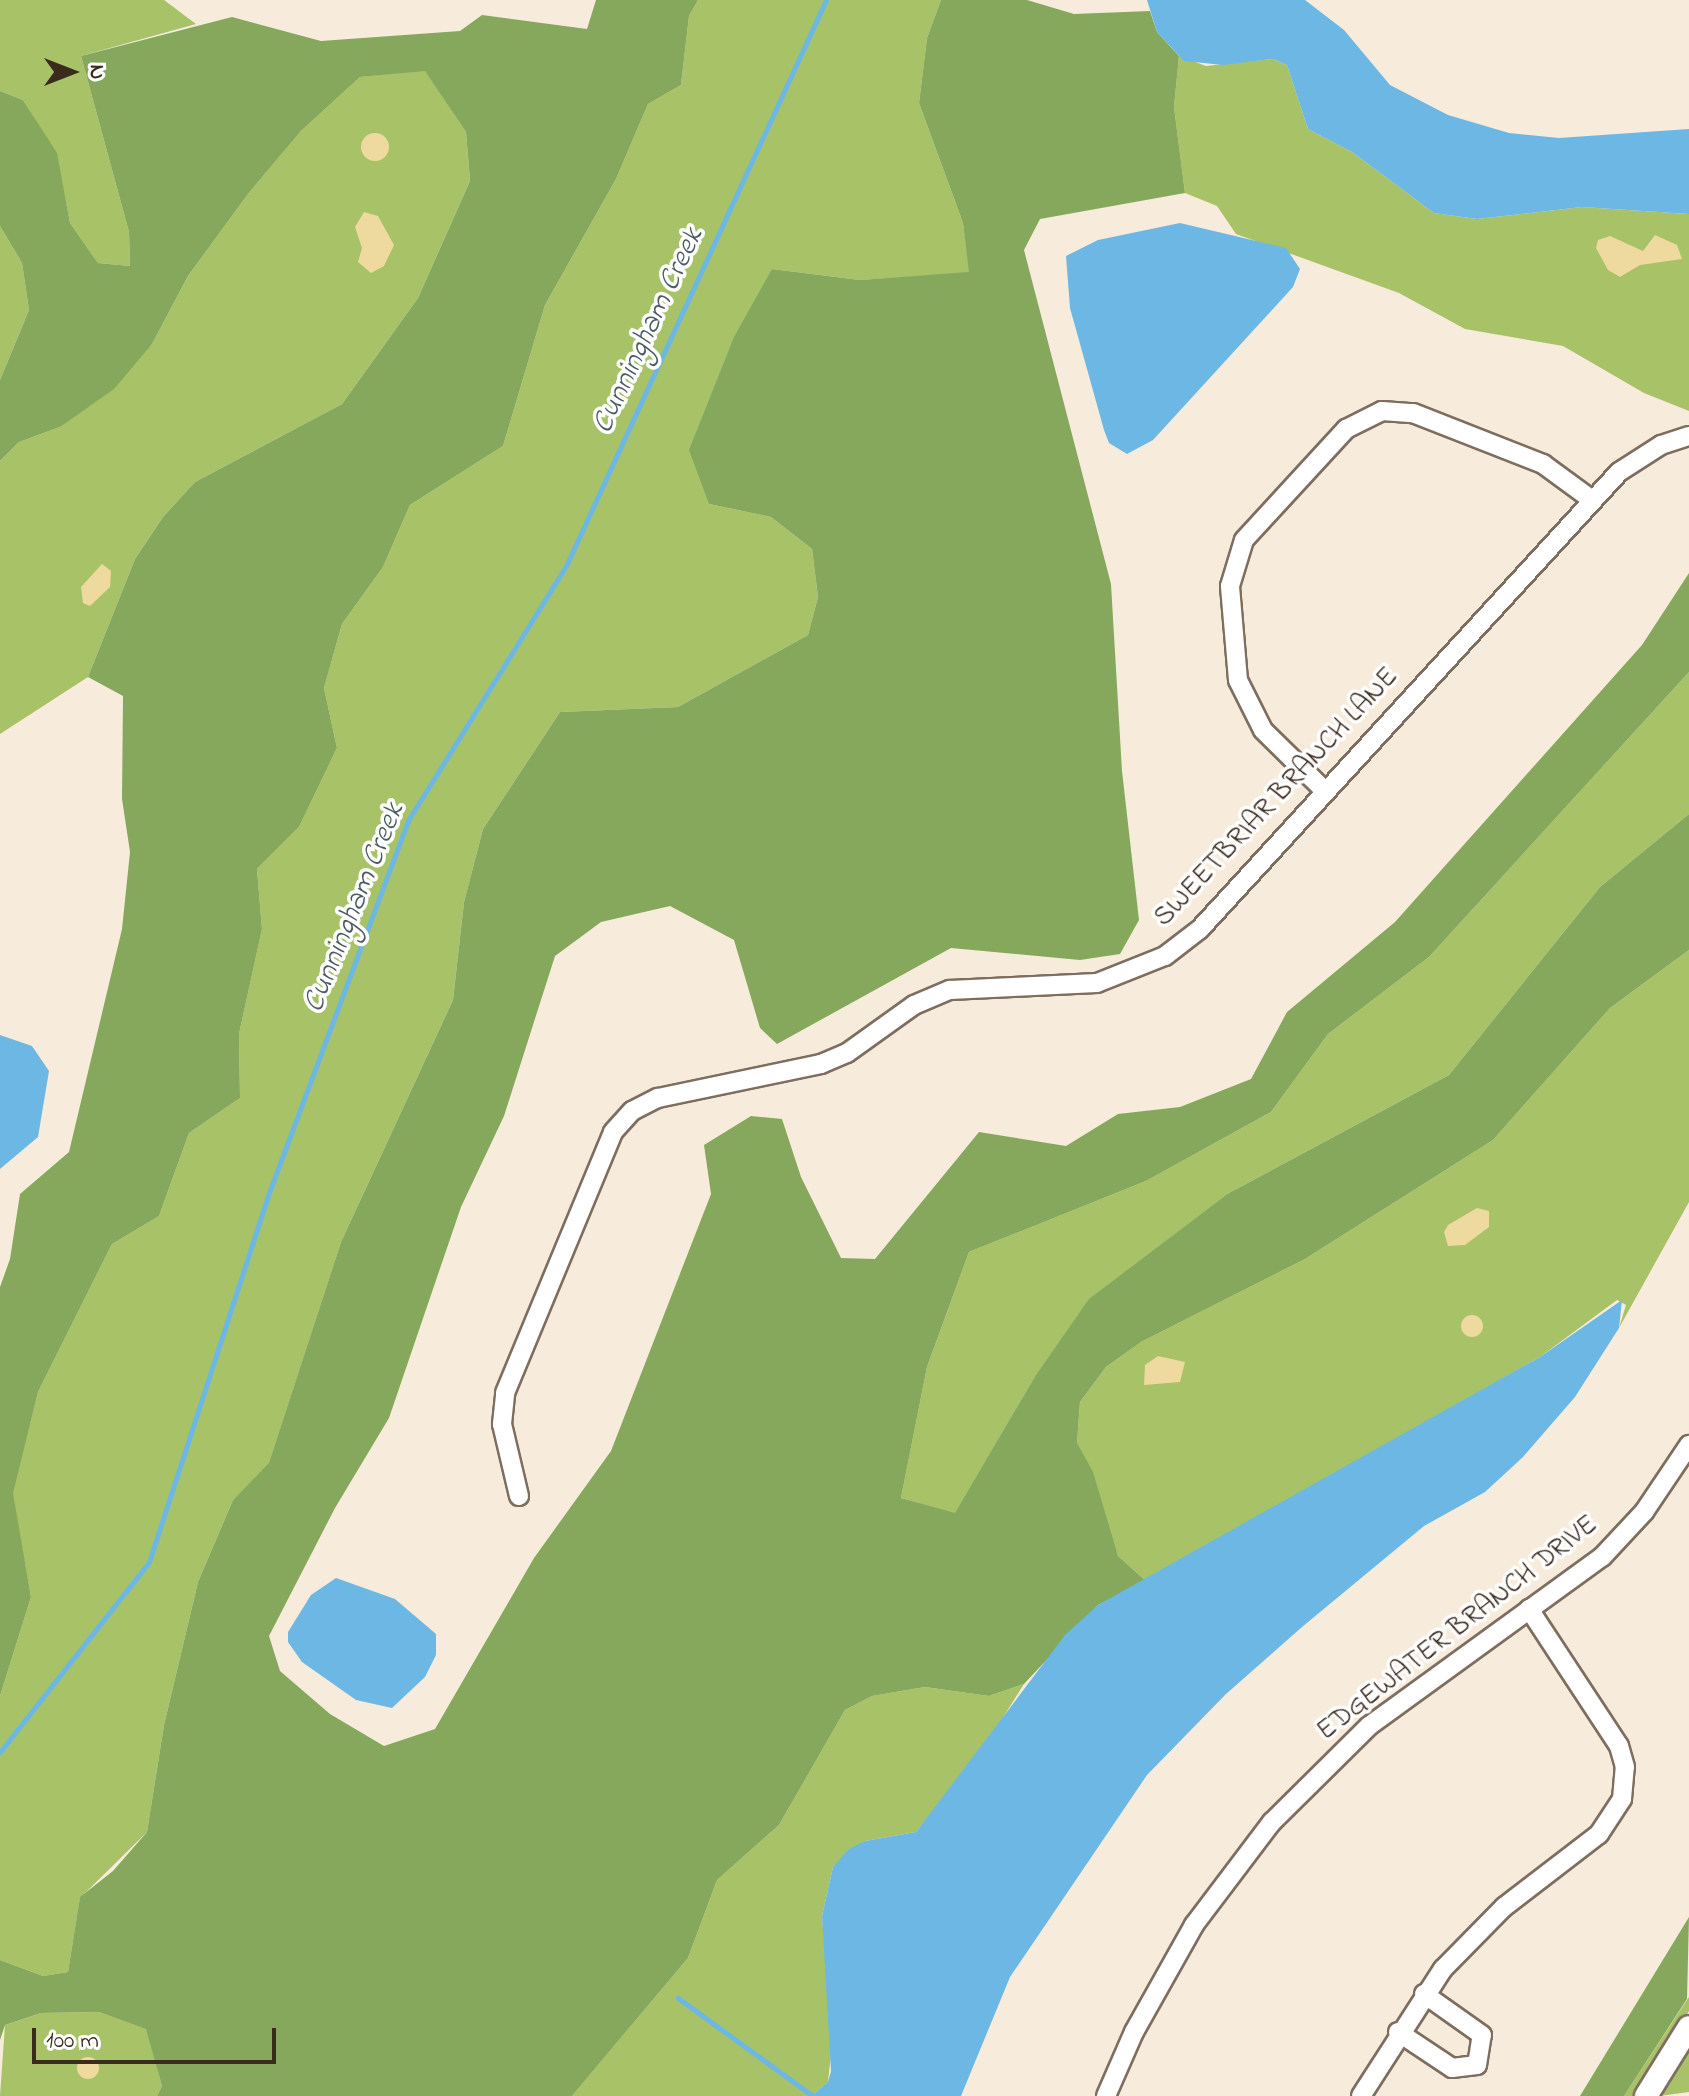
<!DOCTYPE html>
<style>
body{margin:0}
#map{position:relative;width:1689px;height:2096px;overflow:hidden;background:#f7ecdb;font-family:"Indie Flower",sans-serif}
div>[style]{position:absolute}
.green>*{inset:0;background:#a8c268}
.forest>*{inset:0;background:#86a85c}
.sand>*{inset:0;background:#eeda9e}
.round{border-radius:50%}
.water>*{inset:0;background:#6cb7e4}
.stream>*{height:5px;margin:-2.5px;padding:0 2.5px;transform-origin:2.5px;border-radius:2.5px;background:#6cb7e4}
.roads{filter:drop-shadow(2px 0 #7d6e60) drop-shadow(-2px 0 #7d6e60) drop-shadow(0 2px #7d6e60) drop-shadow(0 -2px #7d6e60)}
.minor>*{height:18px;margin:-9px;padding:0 9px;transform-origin:9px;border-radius:9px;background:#fff}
.tertiary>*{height:22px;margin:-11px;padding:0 11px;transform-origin:11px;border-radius:11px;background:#fff}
span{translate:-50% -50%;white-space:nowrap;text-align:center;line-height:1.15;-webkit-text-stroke:7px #fff;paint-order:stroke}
.street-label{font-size:28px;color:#3b2a1e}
.water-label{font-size:30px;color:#4c5b63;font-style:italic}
.north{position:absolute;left:32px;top:32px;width:80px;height:80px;-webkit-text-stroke:6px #fff;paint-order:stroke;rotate:90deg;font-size:22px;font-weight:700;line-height:32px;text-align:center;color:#3b2a1e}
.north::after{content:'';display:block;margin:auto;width:28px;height:36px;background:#3b2a1e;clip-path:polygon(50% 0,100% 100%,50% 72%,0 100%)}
.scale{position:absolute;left:32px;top:2028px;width:244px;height:36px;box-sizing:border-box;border:4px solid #3b2a1e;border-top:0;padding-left:10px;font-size:24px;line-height:28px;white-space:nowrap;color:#3b2a1e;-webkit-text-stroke:6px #fff;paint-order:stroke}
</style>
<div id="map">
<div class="green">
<i style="clip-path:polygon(0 0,164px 0,196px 24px,81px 56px,129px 232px,130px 266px,98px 263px,70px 223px,56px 153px,23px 100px,0 91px)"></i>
<i style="clip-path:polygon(698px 0,941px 0,927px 38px,919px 103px,963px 223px,970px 273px,860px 280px,772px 269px,709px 504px,771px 517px,812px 549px,818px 597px,808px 635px,678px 707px,560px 712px,483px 829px,464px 902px,453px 1000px,341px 1242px,269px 1464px,233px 1500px,198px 1582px,164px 1725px,147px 1832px,80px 1898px,68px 1972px,43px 1976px,0 1960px,0 1696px,31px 1597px,12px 1493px,38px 1392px,112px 1244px,159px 1216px,189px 1133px,240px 1098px,239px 1034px,262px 929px,257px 869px,299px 827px,337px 748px,324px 688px,342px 624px,383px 567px,410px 505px,503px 446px,545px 305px,616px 179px,648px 104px,681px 85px,689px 16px)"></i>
<i style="clip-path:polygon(1179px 56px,1206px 66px,1273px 59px,1287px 65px,1308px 129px,1352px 152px,1434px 213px,1477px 219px,1582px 207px,1689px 214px,1689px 411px,1644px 393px,1563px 346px,1465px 329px,1399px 293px,1236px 234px,1217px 206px,1185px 193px,1174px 107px)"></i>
<i style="clip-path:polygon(425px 70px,466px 132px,470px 181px,418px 298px,342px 404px,195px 482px,163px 517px,135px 559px,88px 677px,0 734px,0 461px,19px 442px,60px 427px,152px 344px,188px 276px,248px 194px,301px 131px,360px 77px)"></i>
<i style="clip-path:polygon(0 226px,22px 263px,29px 310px,0 380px)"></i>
<i style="clip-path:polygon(1689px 672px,1689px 814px,1600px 887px,1449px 1075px,1229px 1193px,1034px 1378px,955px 1514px,901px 1498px,927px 1367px,969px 1252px,1146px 1181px,1271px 1112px,1328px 1034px,1429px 957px)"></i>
<i style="clip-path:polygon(1689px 950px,1689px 1202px,1619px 1328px,1626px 1305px,1617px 1300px,1540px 1357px,1146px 1581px,1118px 1556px,1077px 1443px,1080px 1402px,1106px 1367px,1141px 1342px,1305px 1259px,1493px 1140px,1610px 1008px)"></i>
<i style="clip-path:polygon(1024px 1684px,987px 1743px,916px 1832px,865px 1841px,833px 1867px,822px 1916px,832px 2045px,828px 2082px,811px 2096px,572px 2096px,688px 1958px,717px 1880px,779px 1825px,845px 1710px,872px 1696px,925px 1687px,989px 1696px)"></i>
<i style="clip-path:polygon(1689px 1997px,1689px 2011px,1653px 2067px,1634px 2096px,1624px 2096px)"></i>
<i style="clip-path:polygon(99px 2012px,147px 2029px,162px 2086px,157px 2096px,0 2096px,5px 2025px,41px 2013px)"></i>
<i style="clip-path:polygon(1689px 2047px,1689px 2092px,1659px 2096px)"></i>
</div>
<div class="forest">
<i style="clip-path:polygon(596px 0,698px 0,689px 16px,681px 85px,648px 104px,616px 179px,545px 305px,503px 446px,410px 505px,383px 567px,342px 624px,324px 688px,337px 748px,299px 827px,257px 869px,262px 929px,239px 1034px,240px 1098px,189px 1133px,159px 1216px,112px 1244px,38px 1392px,13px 1493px,31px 1597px,0 1696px,0 1287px,10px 1259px,20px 1194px,69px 1152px,122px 929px,130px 852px,122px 799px,123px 696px,88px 677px,135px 559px,163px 517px,195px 482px,342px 404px,418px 298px,470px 181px,466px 132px,425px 71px,360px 77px,301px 131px,248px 194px,188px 276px,152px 344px,114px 389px,60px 427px,19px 442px,0 461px,0 380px,29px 310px,22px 263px,0 226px,0 91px,23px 100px,57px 153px,70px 223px,98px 263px,130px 266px,129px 232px,81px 56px,232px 17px,321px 41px,460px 31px,482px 15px,587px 29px)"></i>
<i style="clip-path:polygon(941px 0,1027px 0,1074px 14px,1150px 11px,1157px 32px,1179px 56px,1174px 107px,1185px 193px,1040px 219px,1024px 250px,1111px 584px,1122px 771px,1139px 920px,1120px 954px,1080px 960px,951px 948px,777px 1044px,760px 1028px,734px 940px,670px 906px,601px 922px,555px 956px,504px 1116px,461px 1207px,389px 1418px,335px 1508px,269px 1636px,280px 1671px,330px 1714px,384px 1746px,435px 1729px,534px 1558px,611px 1451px,711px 1194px,704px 1145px,751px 1116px,782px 1119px,801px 1177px,841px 1258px,875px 1259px,979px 1132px,1066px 1146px,1118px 1114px,1180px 1107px,1251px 1079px,1287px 1012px,1395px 922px,1642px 645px,1689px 573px,1689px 672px,1429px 957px,1328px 1034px,1271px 1112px,1146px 1181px,969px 1252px,927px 1367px,901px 1498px,955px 1513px,1034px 1378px,1089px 1299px,1229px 1193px,1449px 1075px,1600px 887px,1689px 814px,1689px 950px,1610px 1008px,1493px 1140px,1305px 1259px,1141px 1342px,1106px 1367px,1080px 1402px,1077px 1443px,1093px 1472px,1118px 1556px,1146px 1581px,1098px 1605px,1024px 1684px,989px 1696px,925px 1687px,872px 1696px,845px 1710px,779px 1825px,717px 1880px,688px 1958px,572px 2096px,157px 2096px,162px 2086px,146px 2029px,99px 2012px,41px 2013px,5px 2025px,0 2040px,0 1960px,43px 1976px,68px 1972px,80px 1897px,113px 1871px,147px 1832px,164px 1725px,198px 1582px,233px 1500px,269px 1463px,341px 1242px,453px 1000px,464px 902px,483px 829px,560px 712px,678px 707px,808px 635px,818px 597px,812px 549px,771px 517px,709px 504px,689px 450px,734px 337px,772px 269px,860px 280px,969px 272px,963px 223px,919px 103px,927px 38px)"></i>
<i style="clip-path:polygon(1689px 1917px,1687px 1999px,1624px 2096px,1580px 2096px)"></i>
</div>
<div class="sand">
<i class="round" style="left:361px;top:133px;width:28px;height:28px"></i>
<i style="clip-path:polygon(364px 212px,378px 216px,394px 245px,384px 266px,371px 273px,358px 262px,362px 248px,355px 227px)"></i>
<i style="clip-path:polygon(1655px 235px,1677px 245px,1682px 259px,1640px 265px,1620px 277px,1608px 270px,1596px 248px,1598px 240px,1610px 236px,1643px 251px)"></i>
<i style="clip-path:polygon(102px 564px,111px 571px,110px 587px,90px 606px,83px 603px,81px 587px)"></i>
<i style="clip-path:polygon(1477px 1208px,1489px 1211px,1489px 1227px,1465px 1245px,1448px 1246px,1444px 1232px,1448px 1225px)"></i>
<i class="round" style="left:1461px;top:1315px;width:22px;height:22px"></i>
<i style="clip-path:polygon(1158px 1356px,1185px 1362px,1180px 1382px,1144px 1385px,1145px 1365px)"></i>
<i class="round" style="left:77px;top:2057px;width:22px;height:22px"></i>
</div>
<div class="water">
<i style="clip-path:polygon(1147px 0,1305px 0,1344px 30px,1390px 85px,1448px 115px,1509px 133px,1559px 138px,1689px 129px,1689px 214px,1582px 207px,1477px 219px,1434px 213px,1352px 152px,1308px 129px,1287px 65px,1273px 59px,1223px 65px,1184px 61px,1157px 32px)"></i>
<i style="clip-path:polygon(1180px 223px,1286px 248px,1300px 269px,1293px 287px,1153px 440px,1127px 454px,1109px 443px,1104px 430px,1070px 308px,1066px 256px,1098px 240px)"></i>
<i style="clip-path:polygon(0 1035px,32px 1046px,49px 1071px,38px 1137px,0 1169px)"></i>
<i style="clip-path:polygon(1622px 1300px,1619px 1328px,1575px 1397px,1523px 1457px,1485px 1492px,1424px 1526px,1302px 1627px,1226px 1694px,1147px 1775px,1010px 1977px,961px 2096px,811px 2096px,828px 2082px,831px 2071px,822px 1916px,833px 1867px,849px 1849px,865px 1841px,916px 1832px,1065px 1635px,1098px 1605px,1540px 1357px)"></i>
<i style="clip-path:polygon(336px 1578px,395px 1599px,436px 1634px,436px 1655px,425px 1677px,392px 1708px,356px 1700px,302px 1662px,288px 1642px,288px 1632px,311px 1595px)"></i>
</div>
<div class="stream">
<i style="left:0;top:1752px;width:241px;rotate:-51.9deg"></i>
<i style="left:149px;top:1562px;width:383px;rotate:-72deg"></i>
<i style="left:267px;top:1198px;width:405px;rotate:-69.5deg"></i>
<i style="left:409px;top:819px;width:298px;rotate:-58.2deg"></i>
<i style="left:566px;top:566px;width:623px;rotate:-65.33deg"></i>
<i style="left:678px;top:1998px;width:167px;rotate:36deg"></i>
</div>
<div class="roads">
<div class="minor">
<i style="left:1326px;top:792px;width:88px;rotate:-135.5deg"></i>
<i style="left:1263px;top:730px;width:56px;rotate:-116.6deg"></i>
<i style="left:1238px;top:680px;width:94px;rotate:-94.9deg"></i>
<i style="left:1230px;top:586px;width:48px;rotate:-73.1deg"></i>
<i style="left:1244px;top:540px;width:151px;rotate:-47.4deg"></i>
<i style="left:1346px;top:429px;width:40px;rotate:-26.6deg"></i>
<i style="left:1382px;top:411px;width:31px;rotate:4deg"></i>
<i style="left:1413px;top:413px;width:140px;rotate:21.4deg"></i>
<i style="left:1543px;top:464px;width:61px;rotate:36.3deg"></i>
<i style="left:519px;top:1496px;width:74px;rotate:-103.3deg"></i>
<i style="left:502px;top:1424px;width:31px;rotate:-84deg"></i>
<i style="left:505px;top:1393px;width:282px;rotate:-67.5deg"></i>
<i style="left:613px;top:1132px;width:28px;rotate:-48deg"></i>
<i style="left:632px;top:1111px;width:29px;rotate:-27deg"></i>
<i style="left:658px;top:1098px;width:167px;rotate:-11.8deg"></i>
<i style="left:821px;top:1064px;width:28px;rotate:-23deg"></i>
<i style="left:847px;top:1053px;width:82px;rotate:-35.6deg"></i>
<i style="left:914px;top:1005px;width:39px;rotate:-23deg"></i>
<i style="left:950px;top:990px;width:147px;rotate:-2.7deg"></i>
<i style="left:1097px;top:983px;width:73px;rotate:-21.7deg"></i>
<i style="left:1165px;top:956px;width:44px;rotate:-37.6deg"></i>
<i style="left:1200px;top:929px;width:620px;rotate:-47.48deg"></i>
<i style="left:1619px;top:472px;width:50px;rotate:-32.7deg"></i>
<i style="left:1661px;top:445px;width:29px;rotate:-18deg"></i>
<i style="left:1398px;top:2032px;width:65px;rotate:33.7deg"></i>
<i style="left:1452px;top:2068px;width:25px;rotate:-7deg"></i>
<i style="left:1477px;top:2065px;width:30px;rotate:-81deg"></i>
<i style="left:1482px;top:2035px;width:71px;rotate:-144.7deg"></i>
<i style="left:1106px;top:2096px;width:70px;rotate:-66.4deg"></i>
<i style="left:1134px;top:2032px;width:123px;rotate:-60.7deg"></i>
<i style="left:1194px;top:1925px;width:129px;rotate:-52.9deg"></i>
<i style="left:1272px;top:1822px;width:136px;rotate:-44.7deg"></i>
<i style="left:1369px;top:1726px;width:288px;rotate:-36deg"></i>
<i style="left:1602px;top:1557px;width:62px;rotate:-47deg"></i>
<i style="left:1644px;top:1512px;width:81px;rotate:-56.1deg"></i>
<i style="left:1361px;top:2096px;width:151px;rotate:-57.2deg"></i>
<i style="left:1443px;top:1969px;width:87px;rotate:-45.5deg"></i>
<i style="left:1504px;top:1907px;width:120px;rotate:-37.5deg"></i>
<i style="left:1599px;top:1834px;width:42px;rotate:-56.7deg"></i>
<i style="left:1622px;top:1799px;width:32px;rotate:-85deg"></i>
<i style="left:1625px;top:1767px;width:22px;rotate:-106deg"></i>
<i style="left:1619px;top:1746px;width:164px;rotate:-123.3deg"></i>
</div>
<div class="tertiary">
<i style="left:1646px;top:2096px;width:81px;rotate:-58.1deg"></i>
</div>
</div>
<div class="street-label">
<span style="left:1277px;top:798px;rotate:-47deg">SWEETBRIAR BRANCH LANE</span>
<span style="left:1458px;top:1629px;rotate:-38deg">EDGEWATER BRANCH DRIVE</span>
</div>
<div class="water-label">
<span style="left:649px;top:331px;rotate:-65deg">Cunningham Creek</span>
<span style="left:355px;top:908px;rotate:-68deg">Cunningham Creek</span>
</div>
<div class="north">N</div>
<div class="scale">100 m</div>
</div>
